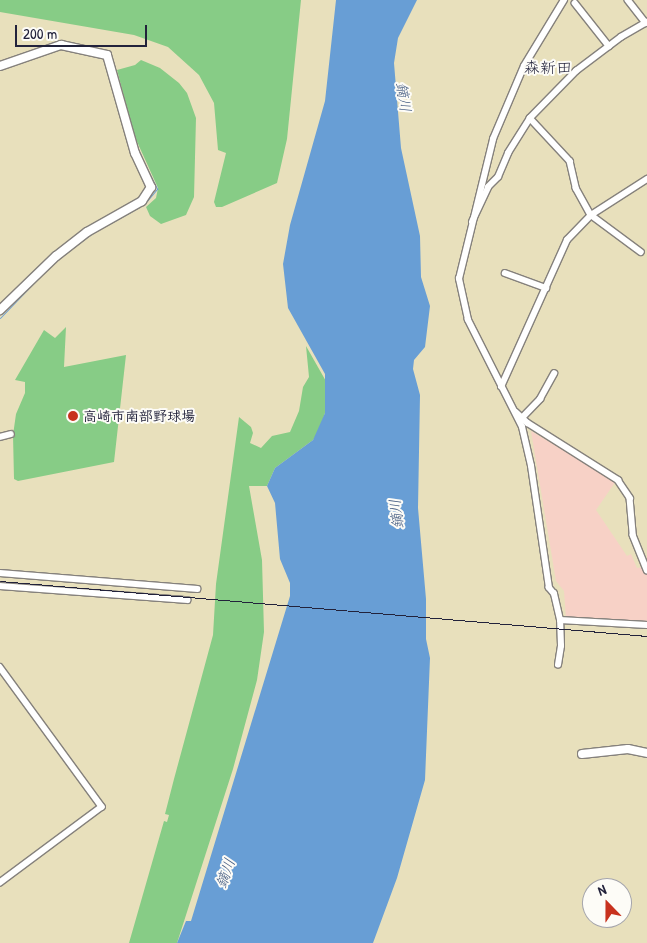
<!DOCTYPE html>
<meta charset="utf-8">
<style>
body{margin:0}
#map{position:relative;width:647px;height:943px;overflow:hidden;background:#e8e0bc;font-family:"Patrick Hand","Klee One",sans-serif}
div>[style]{position:absolute}
.built>*{inset:0;background:#f7d1c6}
.green>*{inset:0;background:#87cc86}
.water>*{inset:0;background:#689ed5}
.stream>*{height:1px;margin:-0.5px;padding:0 0.5px;transform-origin:0.5px;border-radius:0.5px;background:#689ed5}
.roads{filter:drop-shadow(1px 0 #85817c) drop-shadow(-1px 0 #85817c) drop-shadow(0 1px #85817c) drop-shadow(0 -1px #85817c)}
.street>*{height:5.5px;margin:-2.75px;padding:0 2.75px;transform-origin:2.75px;border-radius:2.75px;background:#fff}
.secondary>*{height:8px;margin:-4px;padding:0 4px;transform-origin:4px;border-radius:4px;background:#fff}
.rail>*{height:1px;margin:-0.5px;padding:0 0.5px;transform-origin:0.5px;border-radius:0.5px;background:#22223b}
.dots>*{width:14px;height:14px;translate:-50% -50%;box-sizing:border-box;border:2px solid #fdfcf7;border-radius:50%}
span{translate:-50% -50%;white-space:nowrap;text-align:center;line-height:1.15;-webkit-text-stroke:4px #fdfcf7;paint-order:stroke}
.poi-label{font-size:14px;color:#22223b;font-weight:700}
.left{translate:0 -50%;text-align:left}
.water-label{font-size:15px;color:#425a80;font-style:italic}
.quarter-label{font-size:16px;color:#22223b}
.north{position:absolute;left:582px;top:878px;width:50px;height:50px;box-sizing:border-box;background:#fdfcf7;border:1px solid #a5a5ac;border-radius:50%;rotate:338deg;font-size:14px;font-weight:700;line-height:20px;text-align:center;color:#22223b}
.north::after{content:'';display:block;margin:auto;width:18px;height:22px;background:#c8321e;clip-path:polygon(50% 0,100% 100%,50% 72%,0 100%)}
.scale{position:absolute;left:15px;top:25px;width:132px;height:22px;box-sizing:border-box;border:2px solid #22223b;border-top:0;padding-left:6px;font-size:15px;line-height:18px;white-space:nowrap;color:#22223b;-webkit-text-stroke:4px #fdfcf7;paint-order:stroke}
</style>
<div id="map">
<div class="built">
<i style="clip-path:polygon(531px 431px,616px 481px,596px 510px,627px 556px,631px 554px,637px 568px,644px 567px,647px 573px,647px 624px,566px 618px,564px 591px,556px 581px)"></i>
</div>
<div class="green">
<i style="clip-path:polygon(0 0,301px 0,287px 139px,277px 183px,222px 207px,216px 207px,214px 202px,226px 153px,218px 150px,214px 103px,199px 75px,168px 47px,134px 35px,0 12px)"></i>
<i style="clip-path:polygon(141px 60px,160px 68px,179px 83px,187px 93px,196px 118px,194px 197px,186px 215px,161px 224px,150px 216px,146px 207px,156px 198px,158px 188px,134px 135px,117px 70px,135px 65px)"></i>
<i style="clip-path:polygon(66px 327px,64px 367px,126px 355px,114px 462px,18px 481px,14px 479px,13px 435px,16px 414px,25px 393px,25px 382px,15px 380px,44px 330px,55px 338px)"></i>
<i style="clip-path:polygon(306px 346px,327px 383px,325px 413px,319px 431px,313px 440px,275px 468px,267px 486px,249px 486px,262px 560px,264px 632px,257px 680px,233px 769px,177px 943px,129px 943px,164px 821px,167px 822px,169px 815px,165px 814px,174px 779px,213px 635px,216px 584px,239px 417px,251px 427px,253px 433px,250px 443px,261px 448px,272px 436px,290px 432px,299px 411px,303px 387px,309px 377px)"></i>
</div>
<div class="water">
<i style="clip-path:polygon(336px 0,417px 0,398px 38px,394px 63px,401px 148px,420px 236px,421px 277px,430px 306px,425px 347px,414px 360px,413px 369px,420px 395px,418px 508px,426px 599px,426px 639px,430px 658px,425px 780px,397px 878px,373px 943px,177px 943px,186px 921px,191px 921px,290px 596px,290px 583px,280px 559px,275px 503px,267px 486px,275px 468px,313px 440px,325px 413px,325px 374px,288px 308px,283px 264px,290px 225px,325px 101px)"></i>
</div>
<div class="stream">
<i style="left:145px;top:165px;width:27px;rotate:63deg"></i>
<i style="left:157px;top:189px;width:17px;rotate:130deg"></i>
<i style="left:107px;top:225px;width:37px;rotate:-29deg"></i>
<i style="left:58px;top:259px;width:41px;rotate:-37.1deg"></i>
<i style="left:0;top:318px;width:66px;rotate:-46.2deg"></i>
</div>
<div class="roads">
<div class="street">
<i style="left:628px;top:0;width:29px;rotate:52deg"></i>
<i style="left:575px;top:3px;width:55px;rotate:51.7deg"></i>
<i style="left:530px;top:118px;width:59px;rotate:47.1deg"></i>
<i style="left:570px;top:161px;width:28px;rotate:77deg"></i>
<i style="left:576px;top:188px;width:31px;rotate:61deg"></i>
<i style="left:591px;top:215px;width:62px;rotate:36.5deg"></i>
<i style="left:472px;top:222px;width:38px;rotate:-65deg"></i>
<i style="left:488px;top:187px;width:14px;rotate:-45deg"></i>
<i style="left:498px;top:177px;width:26px;rotate:-67deg"></i>
<i style="left:508px;top:153px;width:41px;rotate:-57.8deg"></i>
<i style="left:530px;top:118px;width:66px;rotate:-45.6deg"></i>
<i style="left:576px;top:71px;width:56px;rotate:-37.1deg"></i>
<i style="left:621px;top:37px;width:30px;rotate:-30deg"></i>
<i style="left:505px;top:273px;width:44px;rotate:20.1deg"></i>
<i style="left:501px;top:387px;width:161px;rotate:-65.8deg"></i>
<i style="left:567px;top:240px;width:35px;rotate:-46deg"></i>
<i style="left:591px;top:215px;width:67px;rotate:-32.7deg"></i>
<i style="left:516px;top:412px;width:16px;rotate:43deg"></i>
<i style="left:528px;top:423px;width:107px;rotate:32.3deg"></i>
<i style="left:618px;top:480px;width:22px;rotate:56deg"></i>
<i style="left:630px;top:498px;width:37px;rotate:85deg"></i>
<i style="left:633px;top:535px;width:38px;rotate:68deg"></i>
<i style="left:520px;top:420px;width:29px;rotate:-46deg"></i>
<i style="left:540px;top:399px;width:29px;rotate:-61deg"></i>
<i style="left:0;top:437px;width:11px;rotate:-15deg"></i>
<i style="left:0;top:573px;width:198px;rotate:4.6deg"></i>
<i style="left:0;top:586px;width:188px;rotate:4.3deg"></i>
<i style="left:560px;top:620px;width:87px;rotate:3.3deg"></i>
<i style="left:558px;top:665px;width:19px;rotate:-81deg"></i>
<i style="left:561px;top:646px;width:26px;rotate:-92deg"></i>
<i style="left:560px;top:620px;width:27px;rotate:-103deg"></i>
<i style="left:554px;top:594px;width:8px;rotate:-130deg"></i>
<i style="left:549px;top:588px;width:123px;rotate:-98.4deg"></i>
<i style="left:531px;top:466px;width:40px;rotate:-103deg"></i>
<i style="left:522px;top:427px;width:120px;rotate:-116.8deg"></i>
<i style="left:468px;top:320px;width:42px;rotate:-102.4deg"></i>
<i style="left:459px;top:279px;width:144px;rotate:-76.3deg"></i>
<i style="left:493px;top:139px;width:79px;rotate:-67deg"></i>
<i style="left:524px;top:66px;width:77px;rotate:-58.8deg"></i>
<i style="left:0;top:667px;width:173px;rotate:53.9deg"></i>
<i style="left:102px;top:807px;width:127px;rotate:143.3deg"></i>
</div>
<div class="secondary">
<i style="left:0;top:66px;width:65px;rotate:-19deg"></i>
<i style="left:61px;top:45px;width:47px;rotate:12.3deg"></i>
<i style="left:107px;top:55px;width:102px;rotate:74.1deg"></i>
<i style="left:135px;top:153px;width:38px;rotate:65deg"></i>
<i style="left:151px;top:187px;width:17px;rotate:123deg"></i>
<i style="left:142px;top:201px;width:63px;rotate:150.6deg"></i>
<i style="left:87px;top:232px;width:39px;rotate:142deg"></i>
<i style="left:56px;top:256px;width:78px;rotate:136deg"></i>
<i style="left:582px;top:754px;width:46px;rotate:-6.2deg"></i>
<i style="left:628px;top:749px;width:19px;rotate:12deg"></i>
</div>
</div>
<div class="rail">
<i style="left:0;top:581px;width:649px;rotate:4.86deg"></i>
</div>
<div class="dots">
<i style="left:73px;top:416px;background:#c8321e"></i>
</div>
<div class="poi-label">
<span class="left" style="left:83px;top:416px">高崎市南部野球場</span>
</div>
<div class="water-label">
<span style="left:404px;top:97px;rotate:82deg">鏑川</span>
<span style="left:396px;top:514px;rotate:-96deg">鏑川</span>
<span style="left:225px;top:873px;rotate:-70deg">鏑川</span>
</div>
<div class="quarter-label">
<span style="left:548px;top:67px">森新田</span>
</div>
<div class="north">N</div>
<div class="scale">200 m</div>
</div>
